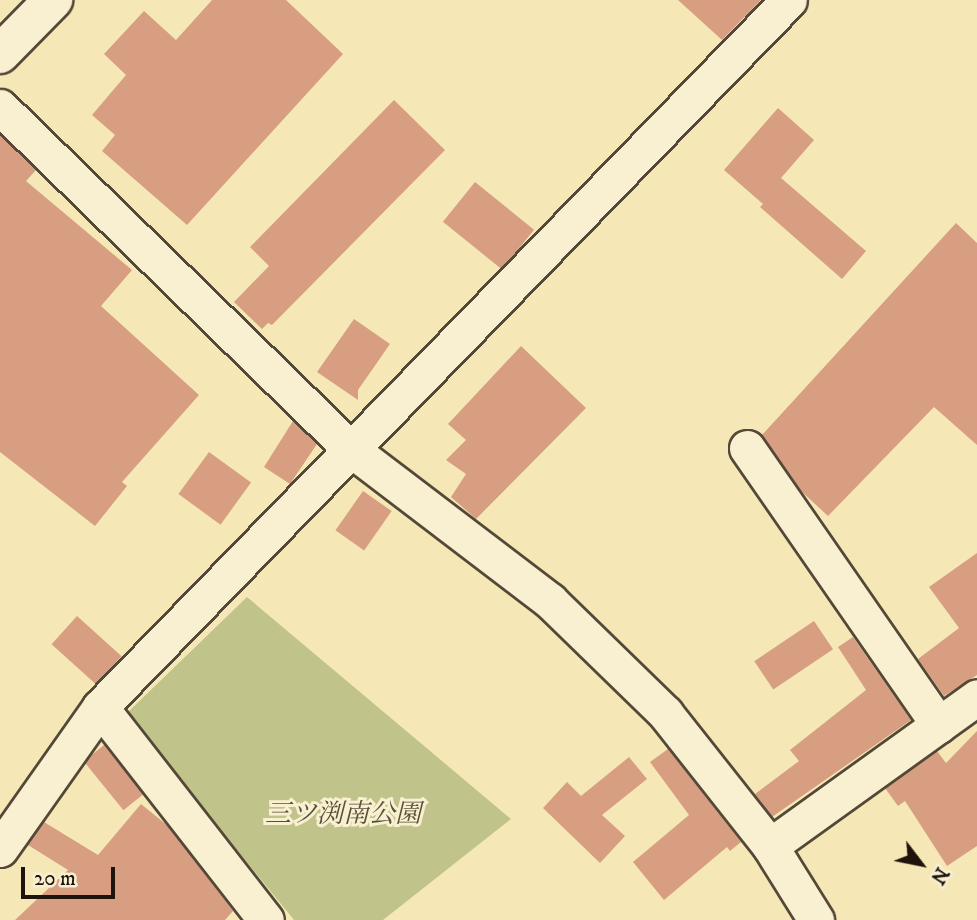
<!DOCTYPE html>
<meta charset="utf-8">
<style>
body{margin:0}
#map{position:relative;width:977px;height:920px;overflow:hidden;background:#f5e8b6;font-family:"IM FELL DW Pica","Noto Serif JP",serif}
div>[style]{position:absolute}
.green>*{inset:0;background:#c0c48b}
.building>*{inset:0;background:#d89e82;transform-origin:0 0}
.roads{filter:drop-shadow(2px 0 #544838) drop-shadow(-2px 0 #544838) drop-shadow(0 2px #544838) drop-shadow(0 -2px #544838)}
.minor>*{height:35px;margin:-17.5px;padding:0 17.5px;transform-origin:17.5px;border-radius:17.5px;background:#f8f0d0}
.tertiary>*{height:38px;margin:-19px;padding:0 19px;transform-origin:19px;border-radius:19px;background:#f8f0d0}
span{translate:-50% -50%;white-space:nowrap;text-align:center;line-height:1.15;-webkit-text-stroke:6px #f8f0d0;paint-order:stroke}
.park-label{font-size:26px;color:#57513a;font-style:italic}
.north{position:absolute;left:886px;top:829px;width:70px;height:70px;-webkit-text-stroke:5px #f8f0d0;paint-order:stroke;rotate:122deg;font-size:19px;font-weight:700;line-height:28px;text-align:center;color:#1f130e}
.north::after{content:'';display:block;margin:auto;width:24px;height:32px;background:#1f130e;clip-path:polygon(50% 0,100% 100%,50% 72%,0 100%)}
.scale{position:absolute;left:21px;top:867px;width:94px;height:32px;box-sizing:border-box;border:4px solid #1f130e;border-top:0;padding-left:9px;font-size:21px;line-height:24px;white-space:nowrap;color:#1f130e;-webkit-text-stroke:5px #f8f0d0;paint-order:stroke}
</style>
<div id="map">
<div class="green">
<i style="clip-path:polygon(247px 597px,511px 819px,383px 920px,294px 920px,126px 714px)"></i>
</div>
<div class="building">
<i style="clip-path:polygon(212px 0,286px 0,343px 54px,187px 225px,102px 151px,115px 135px,92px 115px,126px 75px,104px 54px,144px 11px,176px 40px)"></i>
<i style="clip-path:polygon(678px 0,761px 0,722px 40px)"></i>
<i style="clip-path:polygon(394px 100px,445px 150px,272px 325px,268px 323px,262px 329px,234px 302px,269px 266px,250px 247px)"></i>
<i style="clip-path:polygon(778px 108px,814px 140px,781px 178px,866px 251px,842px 279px,760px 207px,763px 204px,724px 170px)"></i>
<i style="clip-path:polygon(0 135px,36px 170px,26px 181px,132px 270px,101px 306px,199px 395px,122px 482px,127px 486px,95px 526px,0 452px)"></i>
<i style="left:475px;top:182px;width:76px;height:51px;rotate:39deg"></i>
<i style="clip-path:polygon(956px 223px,977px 243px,977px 445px,934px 407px,828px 516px,801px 491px,762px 435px)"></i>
<i style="clip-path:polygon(354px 319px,390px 344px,358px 390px,358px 400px,317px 372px)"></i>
<i style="clip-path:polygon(521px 346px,586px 408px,476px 519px,451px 497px,466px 474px,446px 460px,466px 440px,448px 424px)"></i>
<i style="clip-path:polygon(293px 421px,317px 444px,290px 484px,264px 467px)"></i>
<i style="left:209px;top:452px;width:52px;height:52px;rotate:36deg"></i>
<i style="left:363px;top:491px;width:35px;height:48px;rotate:35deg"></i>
<i style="clip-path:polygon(977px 553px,977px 675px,944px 696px,918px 659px,959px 628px,929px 587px)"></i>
<i style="left:77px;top:616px;width:60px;height:38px;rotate:42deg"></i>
<i style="left:814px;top:621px;width:34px;height:72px;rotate:56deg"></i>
<i style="clip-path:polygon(853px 637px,911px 720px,772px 817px,755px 794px,799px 761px,790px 750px,866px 690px,838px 647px)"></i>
<i style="clip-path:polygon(977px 731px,977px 846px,947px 866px,905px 801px,898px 806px,885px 788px,937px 751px,946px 763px)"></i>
<i style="left:104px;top:745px;width:63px;height:26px;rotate:51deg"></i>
<i style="clip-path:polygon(668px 749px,741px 842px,730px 851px,727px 847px,664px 900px,633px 862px,689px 815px,650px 762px)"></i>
<i style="clip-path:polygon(629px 757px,647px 779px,602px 815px,625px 836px,600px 863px,543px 808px,567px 782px,581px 796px)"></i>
<i style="clip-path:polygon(141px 804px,168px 826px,233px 911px,225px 920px,15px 920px,68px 870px,28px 845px,44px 822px,98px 855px)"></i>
</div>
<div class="roads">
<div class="minor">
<i style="left:0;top:107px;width:491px;rotate:44.3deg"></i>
<i style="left:352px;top:450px;width:249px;rotate:37.3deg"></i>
<i style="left:550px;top:601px;width:161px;rotate:44.2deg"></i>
<i style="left:665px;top:713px;width:169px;rotate:51.7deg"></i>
<i style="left:770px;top:846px;width:87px;rotate:58.1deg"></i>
<i style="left:747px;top:448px;width:337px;rotate:55.3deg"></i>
<i style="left:100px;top:707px;width:270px;rotate:52.1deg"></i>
<i style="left:770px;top:846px;width:255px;rotate:-35.7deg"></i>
<i style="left:0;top:849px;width:174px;rotate:-54.8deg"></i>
<i style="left:100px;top:707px;width:987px;rotate:-45.74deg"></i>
</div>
<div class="tertiary">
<i style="left:0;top:54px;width:76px;rotate:-45.5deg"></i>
</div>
</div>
<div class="park-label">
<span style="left:343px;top:815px">三ツ渕南公園</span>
</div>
<div class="north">N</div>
<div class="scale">20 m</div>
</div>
